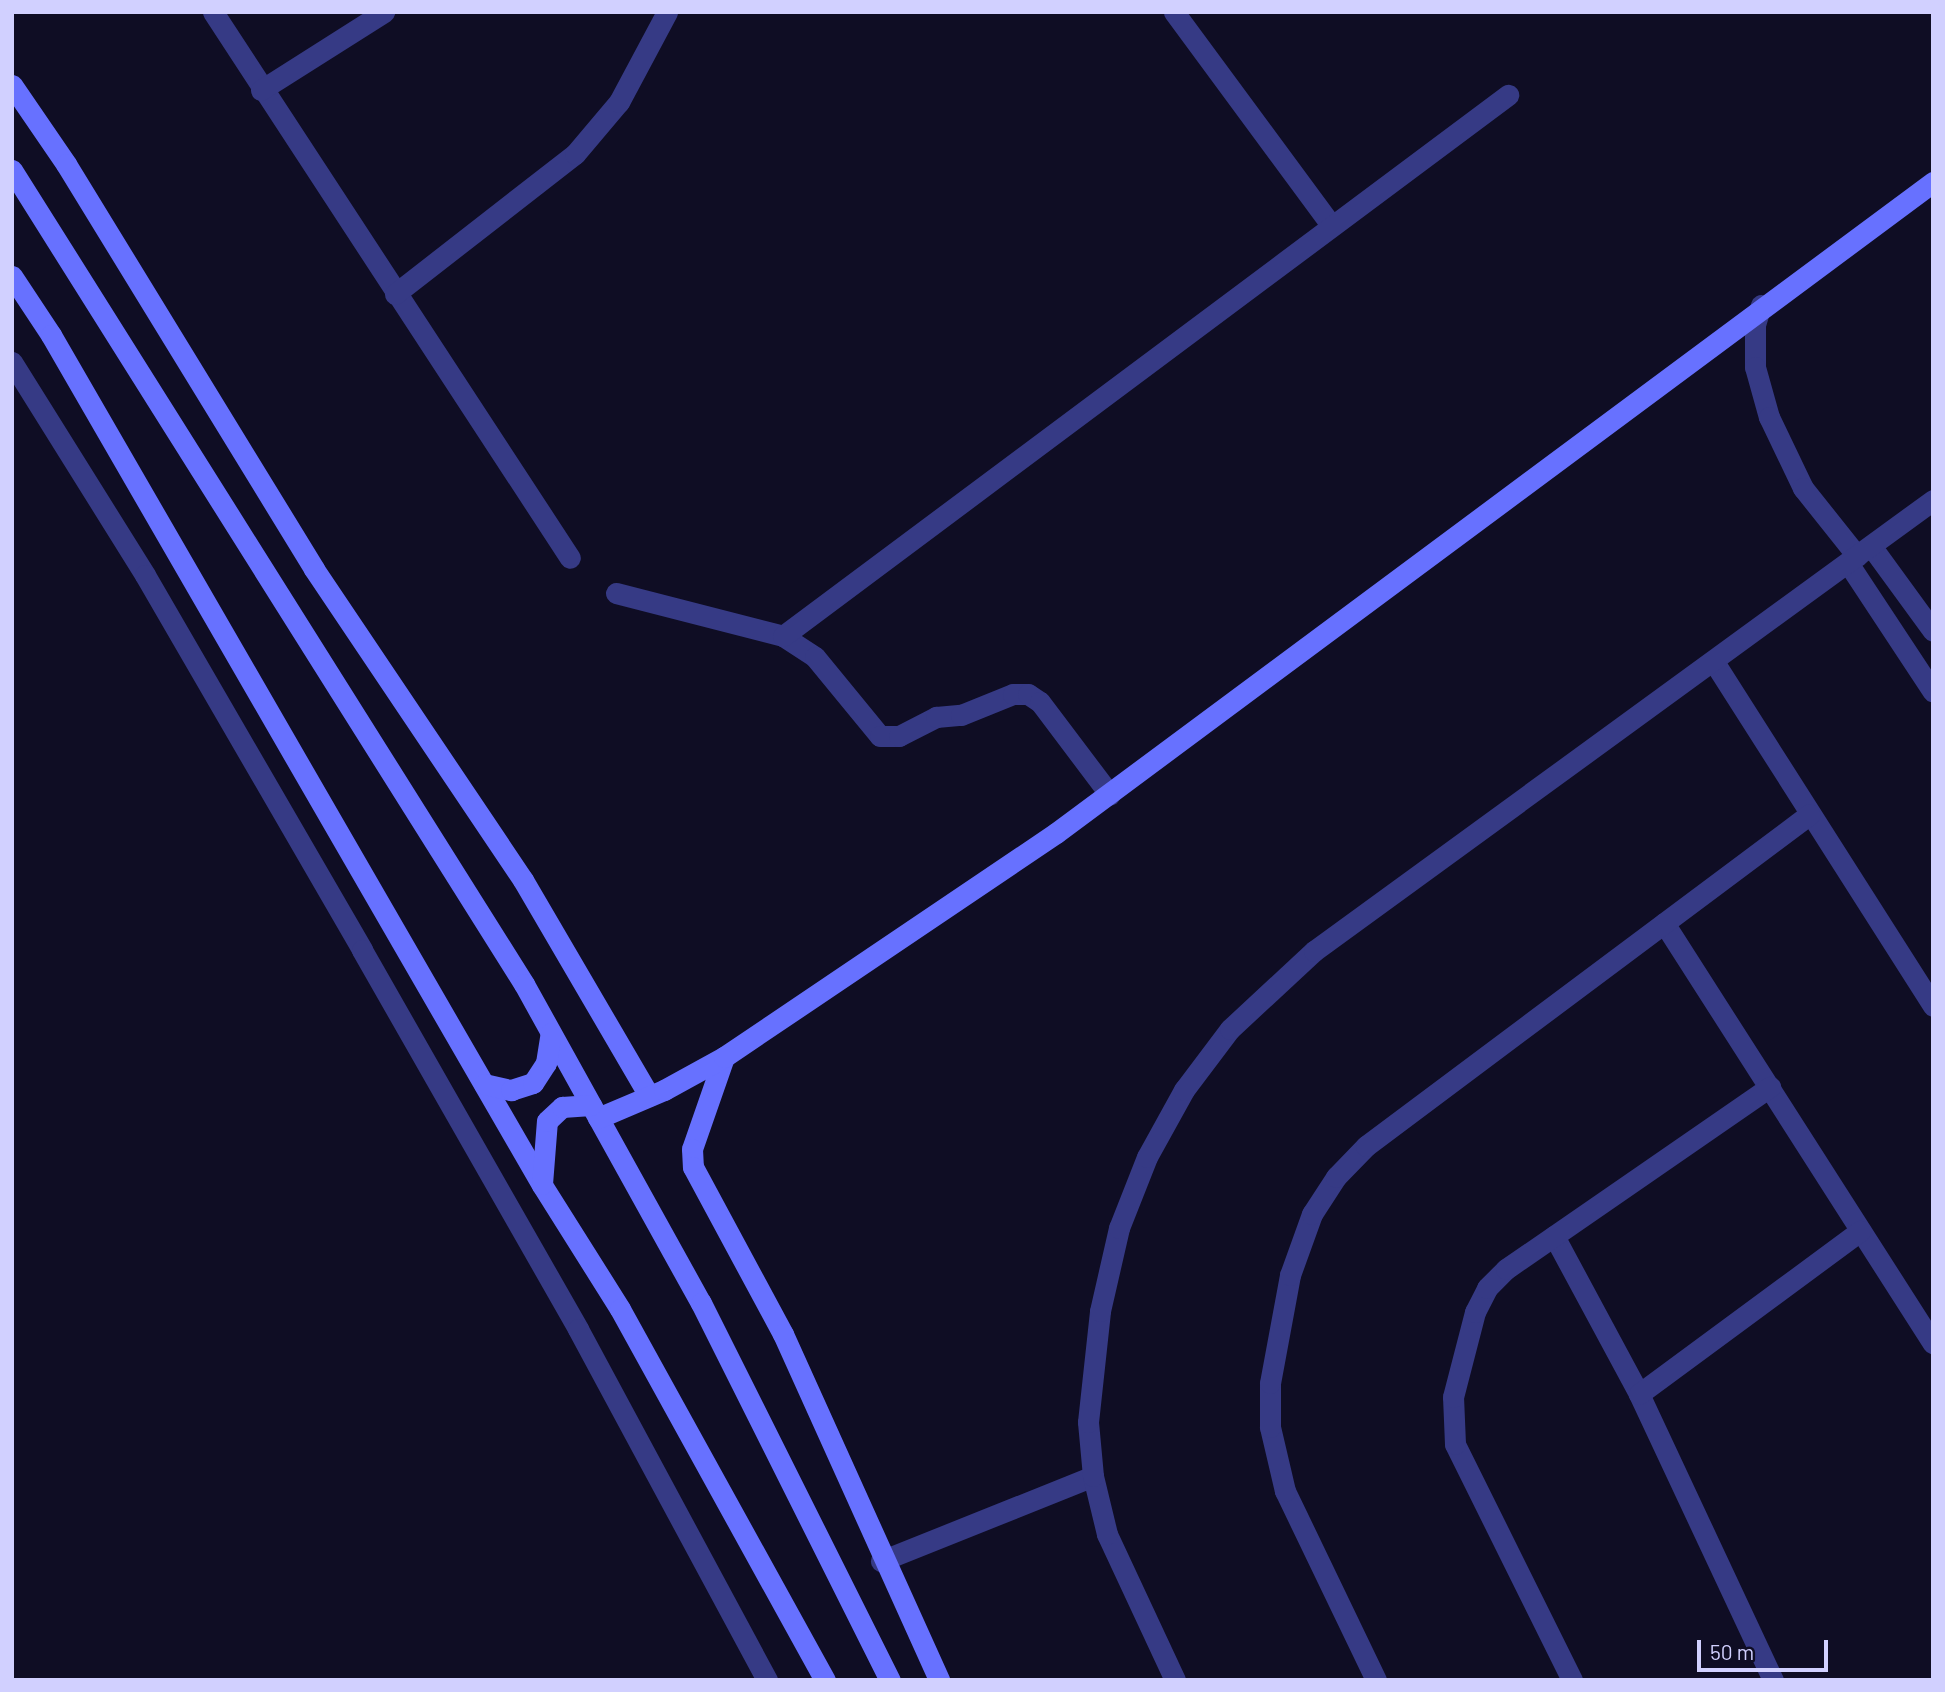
<!DOCTYPE html>
<style>
body{margin:0}
#map{position:relative;width:1945px;height:1692px;overflow:hidden;background:#0f0d24;font-family:Barlow,sans-serif}
div>[style]{position:absolute}
.street>*{height:21px;margin:-10.5px;padding:0 10.5px;transform-origin:10.5px;border-radius:10.5px;background:#363a85}
.secondary>*{height:21px;margin:-10.5px;padding:0 10.5px;transform-origin:10.5px;border-radius:10.5px;background:#6771ff}
span{translate:-50% -50%;white-space:nowrap;text-align:center;line-height:1.15;-webkit-text-stroke:5px #0f0d24;paint-order:stroke}
.frame{position:absolute;inset:0;border:14px solid #d1d0ff;pointer-events:none}
.scale{position:absolute;left:1697px;top:1640px;width:131px;height:32px;box-sizing:border-box;border:4px solid #d1d0ff;border-top:0;padding-left:9px;font-size:21px;line-height:24px;white-space:nowrap;color:#d1d0ff;-webkit-text-stroke:5px #0f0d24;paint-order:stroke}
</style>
<div id="map">
<div class="street">
<i style="left:213px;top:12px;width:652px;rotate:56.82deg"></i>
<i style="left:1174px;top:12px;width:265px;rotate:53.6deg"></i>
<i style="left:261px;top:90px;width:146px;rotate:-32.4deg"></i>
<i style="left:395px;top:294px;width:228px;rotate:-37.9deg"></i>
<i style="left:575px;top:154px;width:68px;rotate:-49.8deg"></i>
<i style="left:619px;top:102px;width:102px;rotate:-61.9deg"></i>
<i style="left:1761px;top:305px;width:21px;rotate:107deg"></i>
<i style="left:1755px;top:325px;width:42px;rotate:90deg"></i>
<i style="left:1755px;top:367px;width:52px;rotate:74.4deg"></i>
<i style="left:1769px;top:417px;width:79px;rotate:64.4deg"></i>
<i style="left:1803px;top:488px;width:87px;rotate:51.5deg"></i>
<i style="left:12px;top:362px;width:251px;rotate:58deg"></i>
<i style="left:145px;top:575px;width:433px;rotate:59.9deg"></i>
<i style="left:362px;top:950px;width:436px;rotate:60.3deg"></i>
<i style="left:578px;top:1329px;width:399px;rotate:61.7deg"></i>
<i style="left:1871px;top:546px;width:105px;rotate:53.9deg"></i>
<i style="left:1848px;top:563px;width:154px;rotate:56.6deg"></i>
<i style="left:616px;top:593px;width:172px;rotate:14.4deg"></i>
<i style="left:783px;top:636px;width:38px;rotate:33deg"></i>
<i style="left:815px;top:657px;width:102px;rotate:50.6deg"></i>
<i style="left:880px;top:736px;width:19px"></i>
<i style="left:899px;top:736px;width:42px;rotate:-27.2deg"></i>
<i style="left:936px;top:717px;width:25px;rotate:-5deg"></i>
<i style="left:961px;top:715px;width:56px;rotate:-22deg"></i>
<i style="left:1013px;top:694px;width:15px"></i>
<i style="left:1028px;top:694px;width:14px;rotate:34deg"></i>
<i style="left:1040px;top:702px;width:116px;rotate:53deg"></i>
<i style="left:783px;top:636px;width:905px;rotate:-36.73deg"></i>
<i style="left:1714px;top:662px;width:408px;rotate:57.5deg"></i>
<i style="left:1664px;top:923px;width:499px;rotate:57.4deg"></i>
<i style="left:1554px;top:1236px;width:179px;rotate:61.7deg"></i>
<i style="left:1639px;top:1394px;width:316px;rotate:64.9deg"></i>
<i style="left:1639px;top:1394px;width:275px;rotate:-36.4deg"></i>
<i style="left:881px;top:1561px;width:228px;rotate:-21.8deg"></i>
<i style="left:1175px;top:1680px;width:161px;rotate:-115deg"></i>
<i style="left:1107px;top:1534px;width:60px;rotate:-103.6deg"></i>
<i style="left:1093px;top:1476px;width:54px;rotate:-95.3deg"></i>
<i style="left:1088px;top:1422px;width:112px;rotate:-83.8deg"></i>
<i style="left:1100px;top:1311px;width:85px;rotate:-77.1deg"></i>
<i style="left:1119px;top:1228px;width:76px;rotate:-68.5deg"></i>
<i style="left:1147px;top:1157px;width:77px;rotate:-61.1deg"></i>
<i style="left:1184px;top:1090px;width:76px;rotate:-53deg"></i>
<i style="left:1230px;top:1029px;width:115px;rotate:-42.9deg"></i>
<i style="left:1314px;top:951px;width:766px;rotate:-36.08deg"></i>
<i style="left:1376px;top:1680px;width:210px;rotate:-115.7deg"></i>
<i style="left:1285px;top:1491px;width:66px;rotate:-103.2deg"></i>
<i style="left:1270px;top:1427px;width:44px;rotate:-90deg"></i>
<i style="left:1270px;top:1383px;width:110px;rotate:-79.5deg"></i>
<i style="left:1290px;top:1275px;width:65px;rotate:-70.2deg"></i>
<i style="left:1312px;top:1214px;width:44px;rotate:-57deg"></i>
<i style="left:1336px;top:1177px;width:43px;rotate:-45.9deg"></i>
<i style="left:1366px;top:1146px;width:554px;rotate:-36.79deg"></i>
<i style="left:1572px;top:1680px;width:263px;rotate:-116.4deg"></i>
<i style="left:1455px;top:1444px;width:47px;rotate:-92.4deg"></i>
<i style="left:1453px;top:1397px;width:88px;rotate:-75.5deg"></i>
<i style="left:1475px;top:1312px;width:27px;rotate:-63deg"></i>
<i style="left:1487px;top:1288px;width:27px;rotate:-45deg"></i>
<i style="left:1506px;top:1269px;width:321px;rotate:-34.6deg"></i>
</div>
<div class="secondary">
<i style="left:12px;top:85px;width:96px;rotate:55.6deg"></i>
<i style="left:66px;top:164px;width:475px;rotate:58.5deg"></i>
<i style="left:314px;top:569px;width:375px;rotate:56.1deg"></i>
<i style="left:523px;top:880px;width:250px;rotate:59.7deg"></i>
<i style="left:12px;top:170px;width:962px;rotate:57.83deg"></i>
<i style="left:524px;top:984px;width:365px;rotate:61deg"></i>
<i style="left:701px;top:1303px;width:422px;rotate:63.4deg"></i>
<i style="left:12px;top:276px;width:71px;rotate:56.5deg"></i>
<i style="left:51px;top:335px;width:982px;rotate:59.99deg"></i>
<i style="left:542px;top:1185px;width:146px;rotate:57.8deg"></i>
<i style="left:620px;top:1309px;width:424px;rotate:61.1deg"></i>
<i style="left:724px;top:1057px;width:97px;rotate:109.2deg"></i>
<i style="left:692px;top:1149px;width:18px;rotate:87deg"></i>
<i style="left:693px;top:1167px;width:190px;rotate:61.7deg"></i>
<i style="left:783px;top:1334px;width:380px;rotate:65.7deg"></i>
<i style="left:484px;top:1084px;width:28px;rotate:13deg"></i>
<i style="left:511px;top:1090px;width:23px;rotate:-18deg"></i>
<i style="left:533px;top:1083px;width:24px;rotate:-57deg"></i>
<i style="left:546px;top:1063px;width:30px;rotate:-81deg"></i>
<i style="left:598px;top:1118px;width:72px;rotate:-23deg"></i>
<i style="left:664px;top:1090px;width:68px;rotate:-28.8deg"></i>
<i style="left:724px;top:1057px;width:400px;rotate:-34deg"></i>
<i style="left:1056px;top:833px;width:1092px;rotate:-36.59deg"></i>
<i style="left:542px;top:1184px;width:63px;rotate:-85.5deg"></i>
<i style="left:547px;top:1121px;width:21px;rotate:-43deg"></i>
<i style="left:562px;top:1107px;width:29px;rotate:-4deg"></i>
</div>
<div class="frame"></div>
<div class="scale">50 m</div>
</div>
